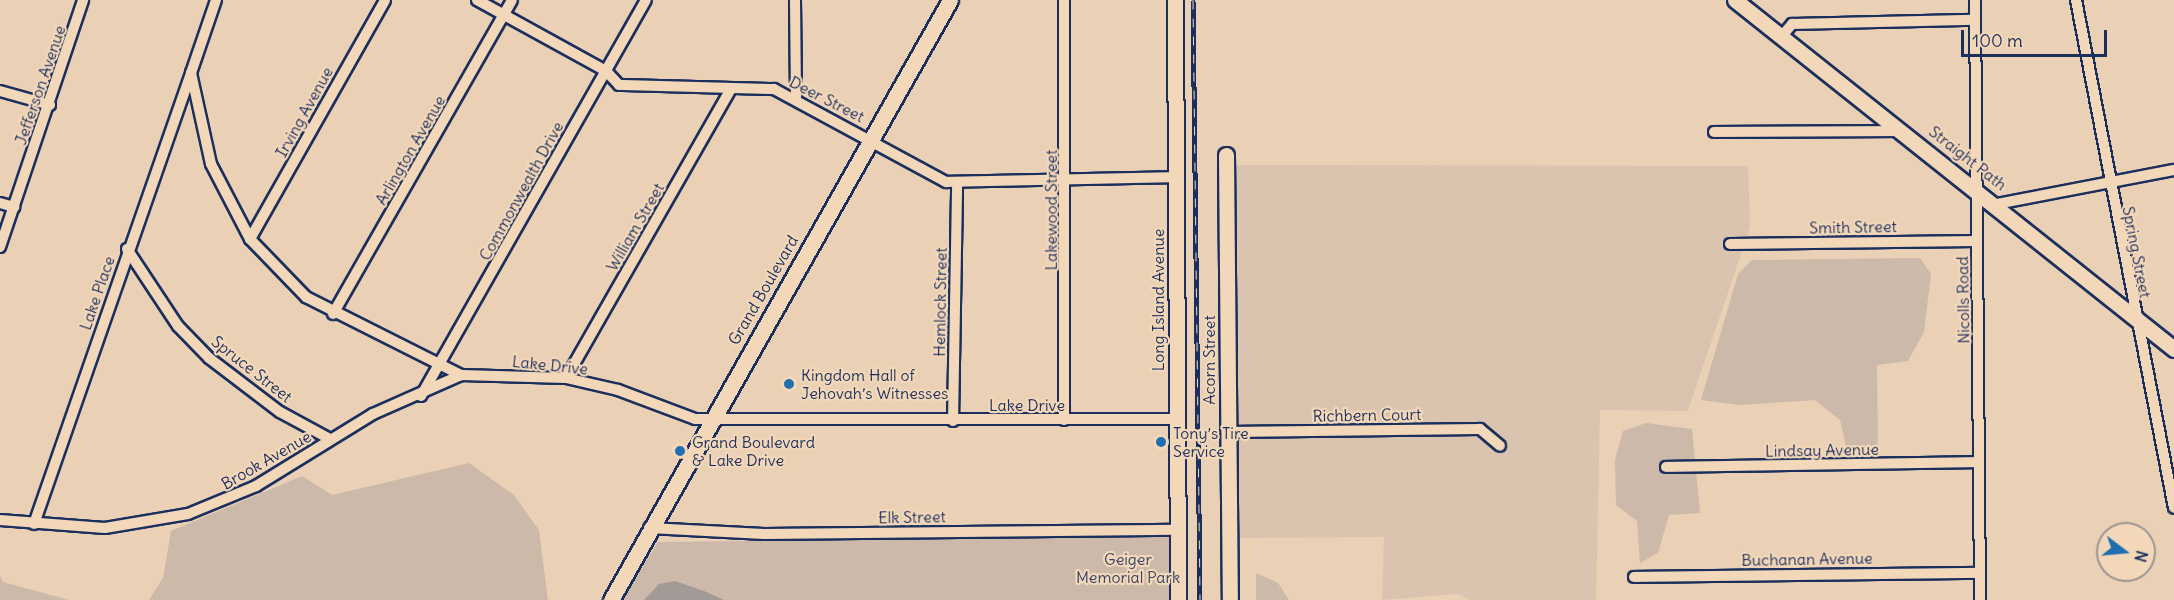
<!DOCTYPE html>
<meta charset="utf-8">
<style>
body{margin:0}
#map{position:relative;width:2174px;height:600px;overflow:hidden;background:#ead0b5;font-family:Delius,sans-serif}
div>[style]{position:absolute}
.built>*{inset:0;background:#dbc4af}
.green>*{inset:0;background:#ccb9a9}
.water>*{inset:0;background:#a39997}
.roads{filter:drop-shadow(2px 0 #1b2f5e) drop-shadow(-2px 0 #1b2f5e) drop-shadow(0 2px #1b2f5e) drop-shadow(0 -2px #1b2f5e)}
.street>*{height:10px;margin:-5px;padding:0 5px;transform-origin:5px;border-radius:5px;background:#f3d7b9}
.secondary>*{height:15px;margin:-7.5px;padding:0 7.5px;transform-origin:7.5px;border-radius:7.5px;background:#f3d7b9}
.rail>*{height:5px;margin-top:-2.5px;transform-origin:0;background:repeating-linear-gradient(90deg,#f3d7b9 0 9px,#1b2f5e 0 18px);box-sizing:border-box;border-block:2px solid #1b2f5e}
.dots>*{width:16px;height:16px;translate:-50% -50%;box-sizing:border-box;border:3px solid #f3d7b9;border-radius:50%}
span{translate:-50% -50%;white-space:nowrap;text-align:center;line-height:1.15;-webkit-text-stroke:4.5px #f3d7b9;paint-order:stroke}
.street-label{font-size:16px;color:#1b2f5e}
.poi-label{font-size:16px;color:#1b2f5e}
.left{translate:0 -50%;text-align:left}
.park-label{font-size:16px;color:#364469}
.north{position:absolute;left:2096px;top:522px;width:60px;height:60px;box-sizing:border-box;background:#f3d7b9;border:2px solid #9d9495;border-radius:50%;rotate:106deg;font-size:16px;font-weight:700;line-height:24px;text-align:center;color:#1b2f5e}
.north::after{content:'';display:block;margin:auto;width:21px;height:27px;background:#1f6fb2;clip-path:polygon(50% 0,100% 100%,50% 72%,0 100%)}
.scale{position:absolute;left:1961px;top:30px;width:146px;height:27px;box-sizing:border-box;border:3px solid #1b2f5e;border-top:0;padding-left:8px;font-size:18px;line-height:21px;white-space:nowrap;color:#1b2f5e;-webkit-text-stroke:4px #f3d7b9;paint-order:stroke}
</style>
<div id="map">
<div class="built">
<i style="clip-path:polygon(1236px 165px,1748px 166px,1750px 227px,1688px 411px,1600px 410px,1596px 600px,1470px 600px,1457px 594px,1382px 600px,1384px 537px,1238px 538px)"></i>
</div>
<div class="green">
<i style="clip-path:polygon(1920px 258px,1931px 274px,1924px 332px,1908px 361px,1877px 365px,1878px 452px,1848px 454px,1840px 420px,1815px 400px,1740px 405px,1701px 400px,1738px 274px,1752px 260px)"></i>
<i style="clip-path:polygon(1646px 423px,1692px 429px,1700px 513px,1669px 515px,1658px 553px,1640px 563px,1637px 521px,1616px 505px,1615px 460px,1623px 431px)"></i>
<i style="clip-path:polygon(469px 463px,514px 495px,539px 530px,548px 600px,149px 600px,163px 578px,171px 531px,302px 476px,332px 495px)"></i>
<i style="clip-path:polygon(1171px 536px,1171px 600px,622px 600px,658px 542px)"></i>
<i style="clip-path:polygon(1256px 573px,1278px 583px,1289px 600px,1256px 600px)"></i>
<i style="clip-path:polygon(0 576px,3px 582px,69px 600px,0 600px)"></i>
</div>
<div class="water">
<i style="clip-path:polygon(675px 581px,704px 591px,724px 600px,644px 600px,659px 584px)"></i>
</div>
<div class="roads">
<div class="street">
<i style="left:216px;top:0;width:77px;rotate:108.9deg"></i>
<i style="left:191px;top:73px;width:93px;rotate:77.6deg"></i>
<i style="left:211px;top:164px;width:85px;rotate:62.5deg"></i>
<i style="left:250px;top:239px;width:81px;rotate:46deg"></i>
<i style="left:306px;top:297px;width:174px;rotate:26.7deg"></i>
<i style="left:461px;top:375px;width:105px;rotate:1.6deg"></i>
<i style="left:566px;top:378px;width:53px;rotate:13deg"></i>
<i style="left:618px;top:390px;width:82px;rotate:20.6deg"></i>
<i style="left:695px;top:419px;width:480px"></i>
<i style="left:477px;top:0;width:147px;rotate:28.8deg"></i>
<i style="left:606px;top:71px;width:19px;rotate:47deg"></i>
<i style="left:619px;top:85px;width:155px;rotate:1.5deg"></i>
<i style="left:774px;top:89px;width:196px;rotate:28.4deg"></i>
<i style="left:946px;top:182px;width:231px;rotate:-1.2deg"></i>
<i style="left:795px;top:0;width:97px;rotate:89.4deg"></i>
<i style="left:1975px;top:0;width:600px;rotate:89.52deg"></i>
<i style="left:2076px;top:0;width:517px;rotate:79.08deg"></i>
<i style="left:1782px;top:36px;width:16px;rotate:-50deg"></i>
<i style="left:1792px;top:24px;width:183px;rotate:-1.3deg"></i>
<i style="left:0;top:91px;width:52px;rotate:15.6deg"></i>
<i style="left:1714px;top:132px;width:186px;rotate:-0.3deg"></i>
<i style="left:0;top:203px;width:15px;rotate:16deg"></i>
<i style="left:1997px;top:204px;width:180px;rotate:-10.9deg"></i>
<i style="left:250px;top:239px;width:274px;rotate:-60.5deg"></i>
<i style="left:1730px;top:244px;width:247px;rotate:-0.7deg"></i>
<i style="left:0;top:247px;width:261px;rotate:-71.4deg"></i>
<i style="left:127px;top:249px;width:92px;rotate:56.5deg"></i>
<i style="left:178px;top:326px;width:45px;rotate:45.9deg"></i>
<i style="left:209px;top:358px;width:89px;rotate:37.3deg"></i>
<i style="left:280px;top:412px;width:57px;rotate:28.4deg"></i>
<i style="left:333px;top:314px;width:361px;rotate:-60.3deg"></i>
<i style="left:566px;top:378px;width:331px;rotate:-60.3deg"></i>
<i style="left:421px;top:396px;width:455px;rotate:-60.4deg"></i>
<i style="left:1064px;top:420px;width:420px;rotate:-90deg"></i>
<i style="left:953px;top:421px;width:238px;rotate:-89deg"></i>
<i style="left:1228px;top:432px;width:252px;rotate:-0.7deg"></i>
<i style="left:1480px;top:429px;width:26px;rotate:40deg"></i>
<i style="left:1666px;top:467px;width:313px;rotate:-0.9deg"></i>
<i style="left:0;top:520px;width:105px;rotate:4.4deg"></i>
<i style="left:105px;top:528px;width:84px;rotate:-9.6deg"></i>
<i style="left:188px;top:514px;width:74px;rotate:-22.4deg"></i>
<i style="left:256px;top:486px;width:137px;rotate:-31.6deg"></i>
<i style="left:373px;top:414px;width:96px;rotate:-23.9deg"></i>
<i style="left:34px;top:524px;width:477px;rotate:-70.8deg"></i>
<i style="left:649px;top:528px;width:115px;rotate:3deg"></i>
<i style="left:764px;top:534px;width:412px;rotate:-0.6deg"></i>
<i style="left:1634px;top:577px;width:346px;rotate:-0.7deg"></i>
</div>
<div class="secondary">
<i style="left:1175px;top:0;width:600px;rotate:89.71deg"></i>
<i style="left:1735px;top:0;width:561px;rotate:38.48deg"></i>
<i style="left:1226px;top:155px;width:445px;rotate:89.5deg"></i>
<i style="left:611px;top:600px;width:689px;rotate:-60.53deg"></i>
</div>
</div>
<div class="rail">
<i style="left:1193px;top:0;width:600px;rotate:89.33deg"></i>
</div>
<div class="dots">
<i style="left:789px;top:384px;background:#1f6fb2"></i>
<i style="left:1161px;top:442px;background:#1f6fb2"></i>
<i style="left:680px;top:451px;background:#1f6fb2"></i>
</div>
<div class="street-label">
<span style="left:40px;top:85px;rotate:-71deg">Jefferson Avenue</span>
<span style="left:827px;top:99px;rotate:27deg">Deer Street</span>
<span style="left:304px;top:112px;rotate:-61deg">Irving Avenue</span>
<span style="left:410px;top:150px;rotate:-60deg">Arlington Avenue</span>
<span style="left:1968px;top:158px;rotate:38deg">Straight Path</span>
<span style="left:521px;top:191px;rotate:-61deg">Commonwealth Drive</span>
<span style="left:1051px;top:210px;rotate:-90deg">Lakewood Street</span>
<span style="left:635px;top:227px;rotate:-60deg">William Street</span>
<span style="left:1853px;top:227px;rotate:-1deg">Smith Street</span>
<span style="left:2137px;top:252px;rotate:79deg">Spring Street</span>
<span style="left:763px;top:290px;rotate:-60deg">Grand Boulevard</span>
<span style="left:97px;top:293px;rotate:-71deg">Lake Place</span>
<span style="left:1158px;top:300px;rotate:-90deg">Long Island Avenue</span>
<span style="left:1963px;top:300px;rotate:-91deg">Nicolls Road</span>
<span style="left:940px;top:302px;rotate:-89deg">Hemlock Street</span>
<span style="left:1209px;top:360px;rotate:-90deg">Acorn Street</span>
<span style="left:550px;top:365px;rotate:6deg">Lake Drive</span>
<span style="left:252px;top:369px;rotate:38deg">Spruce Street</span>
<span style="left:1027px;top:405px">Lake Drive</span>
<span style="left:1367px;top:415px;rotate:-1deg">Richbern Court</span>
<span style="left:1822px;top:450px;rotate:-1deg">Lindsay Avenue</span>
<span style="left:266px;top:460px;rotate:-30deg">Brook Avenue</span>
<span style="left:912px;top:517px;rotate:-1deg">Elk Street</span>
<span style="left:1807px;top:559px;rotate:-1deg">Buchanan Avenue</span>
</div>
<div class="poi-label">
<span class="left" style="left:801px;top:384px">Kingdom Hall of<br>Jehovah’s Witnesses</span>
<span class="left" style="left:1173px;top:442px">Tony’s Tire<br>Service</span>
<span class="left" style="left:692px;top:451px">Grand Boulevard<br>&amp; Lake Drive</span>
</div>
<div class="park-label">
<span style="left:1128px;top:568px">Geiger<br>Memorial Park</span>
</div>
<div class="north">N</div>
<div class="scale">100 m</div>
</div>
